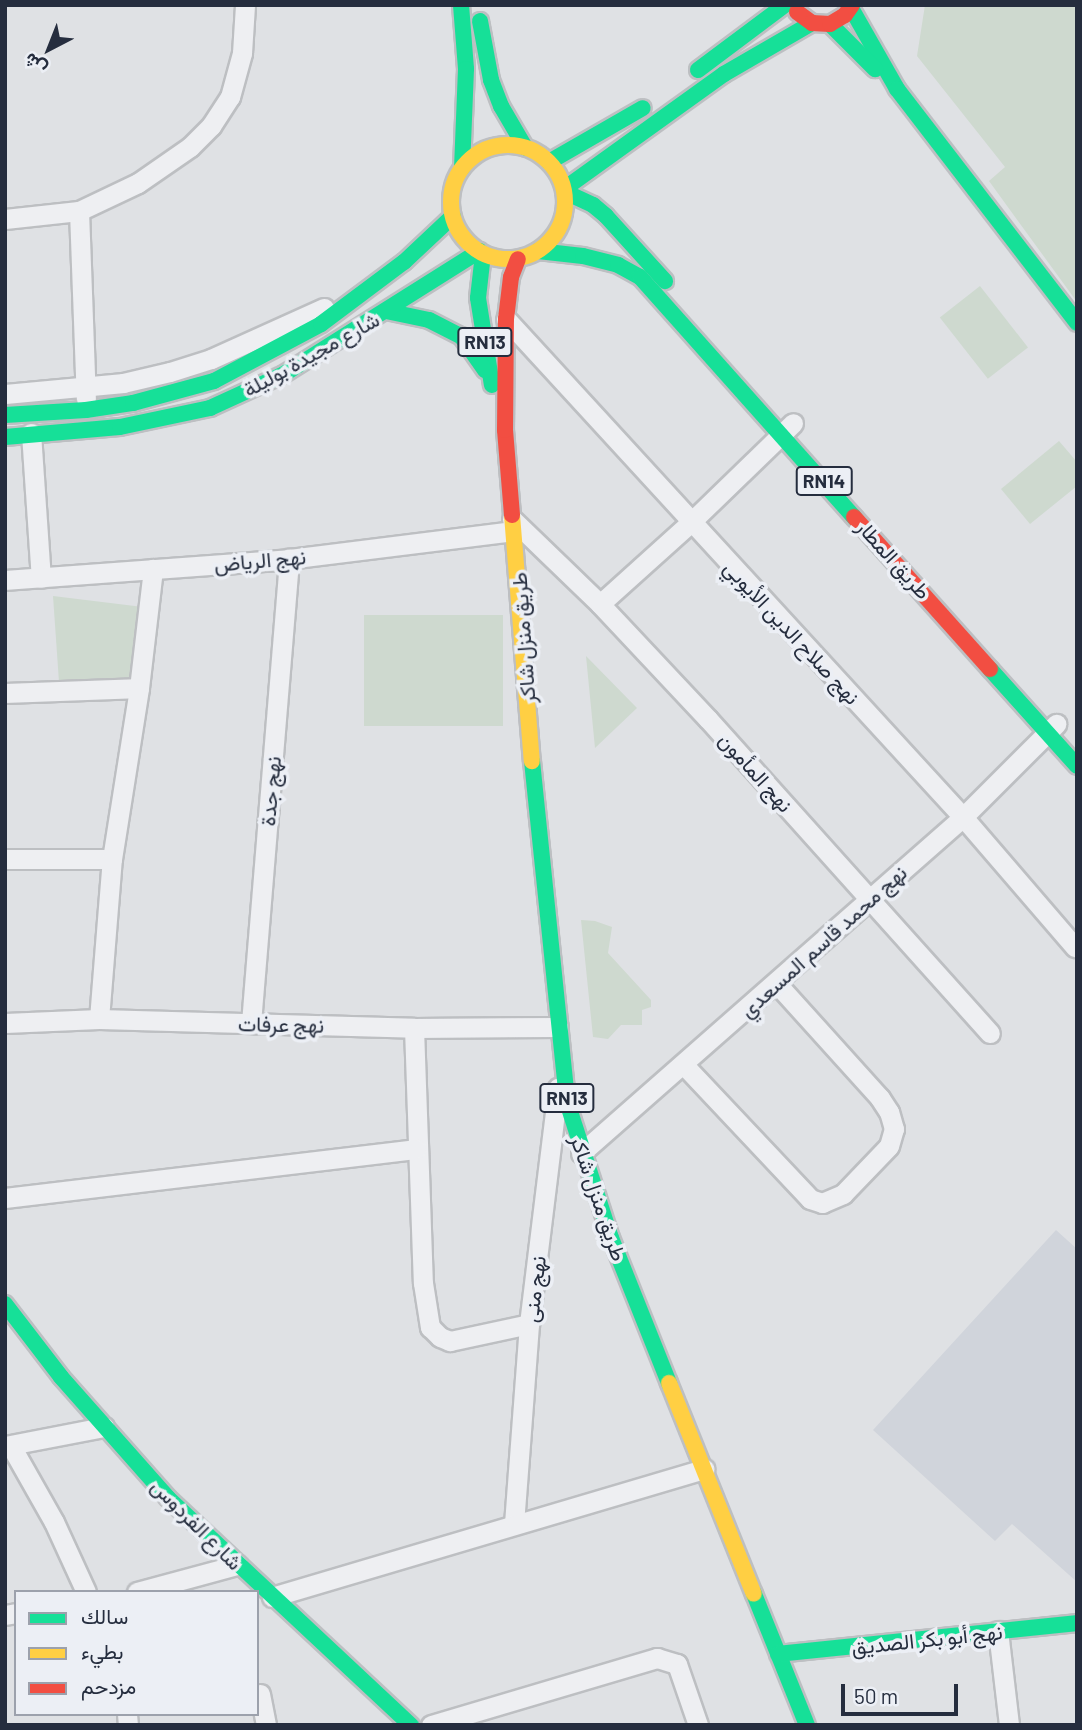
<!DOCTYPE html>
<meta charset="utf-8">
<style>
body{margin:0}
#map{position:relative;width:1082px;height:1730px;overflow:hidden;background:#dfe1e4;font-family:Barlow,Vazirmatn,sans-serif}
div>[style]{position:absolute}
.built>*{inset:0;background:#d0d4db}
.green>*{inset:0;background:#ced9cf;transform-origin:0 0}
.roads{filter:drop-shadow(2px 0 #bdbfc2) drop-shadow(-2px 0 #bdbfc2) drop-shadow(0 2px #bdbfc2) drop-shadow(0 -2px #bdbfc2)}
.street>*{height:19px;margin:-9.5px;padding:0 9.5px;transform-origin:9.5px;border-radius:9.5px;background:#eeeff2}
.fast>*{height:16px;margin:-8px;padding:0 8px;transform-origin:8px;border-radius:8px;background:#16e098}
.slow>*{height:16px;margin:-8px;padding:0 8px;transform-origin:8px;border-radius:8px;background:#ffcf43}
.slow>.ring{margin:-8px;padding:0;box-sizing:content-box;background:none;border:16px solid #ffcf43;border-radius:50%}
.jam>*{height:16px;margin:-8px;padding:0 8px;transform-origin:8px;border-radius:8px;background:#f24e42}
span{translate:-50% -50%;white-space:nowrap;text-align:center;line-height:1.15;-webkit-text-stroke:7px #eceff5;paint-order:stroke}
.shield-label span{padding:2px 5px;background:#eceff5;border:2px solid;border-radius:5px;-webkit-text-stroke-width:0}
.shield-label{font-size:19px;color:#252d3e;font-weight:700}
.street-label{font-size:21px;color:#252d3e}
.frame{position:absolute;inset:0;border:7px solid #252d3e;pointer-events:none}
.legend{position:absolute;left:14px;top:1590px;width:245px;height:126px;box-sizing:border-box;background:#eceff5;border:2px solid #9ca1ac;margin:0;padding:9px 12px;list-style:none;font-size:21px;color:#252d3e}
.legend li{display:flex;align-items:center;gap:14px;height:35px}
.legend b{width:35px;border:2px solid #9ca1ac}
.north{position:absolute;left:14px;top:14px;width:70px;height:70px;-webkit-text-stroke:5px #eceff5;paint-order:stroke;rotate:222deg;font-size:19px;font-weight:700;line-height:28px;text-align:center;color:#252d3e}
.north::after{content:'';display:block;margin:auto;width:24px;height:32px;background:#252d3e;clip-path:polygon(50% 0,100% 100%,50% 72%,0 100%)}
.scale{position:absolute;left:841px;top:1684px;width:117px;height:32px;box-sizing:border-box;border:4px solid #252d3e;border-top:0;padding-left:9px;font-size:21px;line-height:24px;white-space:nowrap;color:#252d3e;-webkit-text-stroke:5px #eceff5;paint-order:stroke}
</style>
<div id="map">
<div class="built">
<i style="clip-path:polygon(1056px 1230px,1077px 1249px,1077px 1582px,1012px 1524px,995px 1541px,873px 1430px)"></i>
</div>
<div class="green">
<i style="clip-path:polygon(925px 5px,1077px 5px,1077px 302px,989px 181px,1005px 167px,917px 56px)"></i>
<i style="left:980px;top:286px;width:78px;height:51px;rotate:52deg"></i>
<i style="clip-path:polygon(1059px 441px,1077px 462px,1077px 486px,1030px 524px,1001px 489px)"></i>
<i style="clip-path:polygon(53px 596px,143px 607px,131px 678px,59px 682px)"></i>
<i style="left:364px;top:615px;width:139px;height:111px"></i>
<i style="clip-path:polygon(586px 656px,637px 708px,595px 748px)"></i>
<i style="clip-path:polygon(581px 920px,595px 921px,612px 927px,608px 953px,651px 1000px,651px 1007px,642px 1010px,642px 1025px,621px 1025px,608px 1039px,593px 1037px)"></i>
</div>
<div class="roads">
<div class="street">
<i style="left:79px;top:211px;width:188px;rotate:87.9deg"></i>
<i style="left:5px;top:219px;width:74px;rotate:-6.2deg"></i>
<i style="left:79px;top:211px;width:65px;rotate:-25.4deg"></i>
<i style="left:138px;top:183px;width:63px;rotate:-34.7deg"></i>
<i style="left:190px;top:147px;width:30px;rotate:-45deg"></i>
<i style="left:211px;top:126px;width:35px;rotate:-57deg"></i>
<i style="left:230px;top:97px;width:46px;rotate:-74.7deg"></i>
<i style="left:242px;top:53px;width:48px;rotate:-86.4deg"></i>
<i style="left:506px;top:319px;width:676px;rotate:47.46deg"></i>
<i style="left:963px;top:817px;width:172px;rotate:49.3deg"></i>
<i style="left:5px;top:394px;width:119px;rotate:-5.3deg"></i>
<i style="left:123px;top:383px;width:48px;rotate:-13.2deg"></i>
<i style="left:170px;top:372px;width:43px;rotate:-17.6deg"></i>
<i style="left:211px;top:359px;width:124px;rotate:-24.3deg"></i>
<i style="left:31px;top:433px;width:145px;rotate:86.1deg"></i>
<i style="left:512px;top:519px;width:122px;rotate:44deg"></i>
<i style="left:600px;top:604px;width:158px;rotate:46.8deg"></i>
<i style="left:708px;top:719px;width:422px;rotate:48.1deg"></i>
<i style="left:5px;top:580px;width:285px;rotate:-4.2deg"></i>
<i style="left:289px;top:559px;width:227px;rotate:-7.1deg"></i>
<i style="left:600px;top:604px;width:122px;rotate:-42deg"></i>
<i style="left:691px;top:522px;width:142px;rotate:-44.1deg"></i>
<i style="left:5px;top:693px;width:134px;rotate:-2.1deg"></i>
<i style="left:5px;top:859px;width:107px"></i>
<i style="left:99px;top:1019px;width:161px;rotate:-85.4deg"></i>
<i style="left:112px;top:859px;width:173px;rotate:-81deg"></i>
<i style="left:139px;top:688px;width:120px;rotate:-83.3deg"></i>
<i style="left:5px;top:1023px;width:94px;rotate:-2.4deg"></i>
<i style="left:99px;top:1019px;width:315px;rotate:1.6deg"></i>
<i style="left:414px;top:1028px;width:144px;rotate:-0.4deg"></i>
<i style="left:251px;top:1023px;width:466px;rotate:-85.3deg"></i>
<i style="left:414px;top:1028px;width:255px;rotate:88deg"></i>
<i style="left:423px;top:1283px;width:45px;rotate:81deg"></i>
<i style="left:430px;top:1327px;width:14px;rotate:45deg"></i>
<i style="left:440px;top:1337px;width:11px;rotate:22deg"></i>
<i style="left:450px;top:1341px;width:81px;rotate:-12.1deg"></i>
<i style="left:683px;top:1064px;width:185px;rotate:46.7deg"></i>
<i style="left:810px;top:1199px;width:13px;rotate:18deg"></i>
<i style="left:822px;top:1203px;width:23px;rotate:-23deg"></i>
<i style="left:843px;top:1194px;width:66px;rotate:-46.2deg"></i>
<i style="left:889px;top:1146px;width:18px;rotate:-74deg"></i>
<i style="left:894px;top:1129px;width:18px;rotate:-106deg"></i>
<i style="left:889px;top:1112px;width:17px;rotate:-123deg"></i>
<i style="left:880px;top:1098px;width:155px;rotate:-132.1deg"></i>
<i style="left:581px;top:1153px;width:509px;rotate:-41.33deg"></i>
<i style="left:963px;top:817px;width:132px;rotate:-45deg"></i>
<i style="left:5px;top:1198px;width:414px;rotate:-6.8deg"></i>
<i style="left:5px;top:1446px;width:101px;rotate:-10.9deg"></i>
<i style="left:11px;top:1446px;width:87px;rotate:60.5deg"></i>
<i style="left:54px;top:1522px;width:77px;rotate:65.4deg"></i>
<i style="left:514px;top:1524px;width:201px;rotate:-85.7deg"></i>
<i style="left:529px;top:1324px;width:238px;rotate:-83deg"></i>
<i style="left:137px;top:1592px;width:104px;rotate:-15.1deg"></i>
<i style="left:272px;top:1597px;width:451px;rotate:-16.5deg"></i>
<i style="left:5px;top:1615px;width:11px;rotate:-10deg"></i>
<i style="left:998px;top:1631px;width:95px;rotate:83.3deg"></i>
<i style="left:260px;top:1694px;width:32px;rotate:79deg"></i>
<i style="left:127px;top:1714px;width:11px;rotate:85deg"></i>
<i style="left:431px;top:1725px;width:236px;rotate:-16.5deg"></i>
<i style="left:657px;top:1658px;width:21px;rotate:17deg"></i>
<i style="left:677px;top:1664px;width:65px;rotate:71deg"></i>
</div>
<div class="fast">
<i style="left:461px;top:5px;width:64px;rotate:85.5deg"></i>
<i style="left:466px;top:69px;width:99px;rotate:92.3deg"></i>
<i style="left:851px;top:8px;width:93px;rotate:60.4deg"></i>
<i style="left:897px;top:89px;width:295px;rotate:52.4deg"></i>
<i style="left:480px;top:21px;width:60px;rotate:79.4deg"></i>
<i style="left:491px;top:80px;width:28px;rotate:69deg"></i>
<i style="left:501px;top:106px;width:48px;rotate:59.7deg"></i>
<i style="left:830px;top:24px;width:64px;rotate:45deg"></i>
<i style="left:698px;top:70px;width:109px;rotate:-36.8deg"></i>
<i style="left:549px;top:162px;width:108px;rotate:-29.9deg"></i>
<i style="left:564px;top:189px;width:197px;rotate:-35.7deg"></i>
<i style="left:724px;top:74px;width:102px;rotate:-30.1deg"></i>
<i style="left:565px;top:192px;width:31px;rotate:25deg"></i>
<i style="left:593px;top:205px;width:17px;rotate:40deg"></i>
<i style="left:606px;top:216px;width:88px;rotate:47.8deg"></i>
<i style="left:538px;top:251px;width:45px;rotate:6.3deg"></i>
<i style="left:583px;top:256px;width:36px;rotate:14deg"></i>
<i style="left:618px;top:265px;width:25px;rotate:29deg"></i>
<i style="left:640px;top:277px;width:322px;rotate:48.3deg"></i>
<i style="left:483px;top:254px;width:44px;rotate:96.5deg"></i>
<i style="left:478px;top:298px;width:88px;rotate:80.9deg"></i>
<i style="left:386px;top:311px;width:44px;rotate:11.8deg"></i>
<i style="left:429px;top:320px;width:36px;rotate:27deg"></i>
<i style="left:461px;top:336px;width:42px;rotate:54.8deg"></i>
<i style="left:5px;top:415px;width:81px;rotate:-3.5deg"></i>
<i style="left:86px;top:410px;width:48px;rotate:-8.5deg"></i>
<i style="left:133px;top:403px;width:84px;rotate:-15.2deg"></i>
<i style="left:214px;top:381px;width:121px;rotate:-28deg"></i>
<i style="left:321px;top:324px;width:104px;rotate:-36.8deg"></i>
<i style="left:404px;top:262px;width:67px;rotate:-43.2deg"></i>
<i style="left:5px;top:437px;width:115px;rotate:-5deg"></i>
<i style="left:120px;top:427px;width:92px;rotate:-11.9deg"></i>
<i style="left:210px;top:408px;width:81px;rotate:-24.7deg"></i>
<i style="left:284px;top:374px;width:231px;rotate:-32.2deg"></i>
<i style="left:990px;top:669px;width:130px;rotate:48.1deg"></i>
<i style="left:532px;top:761px;width:343px;rotate:84.1deg"></i>
<i style="left:567px;top:1102px;width:143px;rotate:72.1deg"></i>
<i style="left:611px;top:1238px;width:156px;rotate:68.2deg"></i>
<i style="left:5px;top:1304px;width:92px;rotate:52.5deg"></i>
<i style="left:61px;top:1377px;width:162px;rotate:48.5deg"></i>
<i style="left:168px;top:1498px;width:333px;rotate:43.1deg"></i>
<i style="left:754px;top:1594px;width:141px;rotate:68deg"></i>
<i style="left:778px;top:1654px;width:301px;rotate:-5.9deg"></i>
</div>
<div class="slow">
<i class="ring" style="left:451px;top:145px;width:98px;height:98px"></i>
<i style="left:512px;top:515px;width:247px;rotate:85.4deg"></i>
<i style="left:669px;top:1383px;width:227px;rotate:68.1deg"></i>
</div>
<div class="jam">
<i style="left:797px;top:12px;width:19px;rotate:36deg"></i>
<i style="left:812px;top:23px;width:18px;rotate:3deg"></i>
<i style="left:830px;top:24px;width:17px;rotate:-31deg"></i>
<i style="left:845px;top:15px;width:12px;rotate:-55deg"></i>
<i style="left:512px;top:515px;width:85px;rotate:-94.7deg"></i>
<i style="left:505px;top:430px;width:111px;rotate:-89.5deg"></i>
<i style="left:506px;top:319px;width:42px;rotate:-83.2deg"></i>
<i style="left:511px;top:277px;width:19px;rotate:-69deg"></i>
<i style="left:854px;top:517px;width:204px;rotate:48.2deg"></i>
</div>
</div>
<div class="shield-label">
<span style="left:485px;top:342px">RN13</span>
<span style="left:824px;top:481px">RN14</span>
<span style="left:567px;top:1098px">RN13</span>
</div>
<div class="street-label">
<span style="left:311px;top:354px;rotate:-29deg">شارع مجيدة بوليلة</span>
<span style="left:894px;top:559px;rotate:48deg">طريق المطار</span>
<span style="left:260px;top:560px;rotate:-5deg">نهج الرياض</span>
<span style="left:792px;top:632px;rotate:47deg">نهج صلاح الدين الأيوبي</span>
<span style="left:523px;top:638px;rotate:-94deg">طريق منزل شاكر</span>
<span style="left:756px;top:772px;rotate:48deg">نهج المأمون</span>
<span style="left:270px;top:791px;rotate:-85deg">نهج جدة</span>
<span style="left:823px;top:941px;rotate:-42deg">نهج محمد قاسم المسعدي</span>
<span style="left:281px;top:1024px;rotate:1deg">نهج عرفات</span>
<span style="left:599px;top:1198px;rotate:71deg">طريق منزل شاكر</span>
<span style="left:534px;top:1289px;rotate:-83deg">نهج منى</span>
<span style="left:197px;top:1524px;rotate:45deg">شارع الفردوس</span>
<span style="left:927px;top:1639px;rotate:-6deg">نهج أبو بكر الصديق</span>
</div>
<div class="frame"></div>
<ul class="legend">
<li><b style="height:9px;background:#16e098"></b>سالك</li>
<li><b style="height:9px;background:#ffcf43"></b>بطيء</li>
<li><b style="height:9px;background:#f24e42"></b>مزدحم</li>
</ul>
<div class="north">ش</div>
<div class="scale">50 m</div>
</div>
